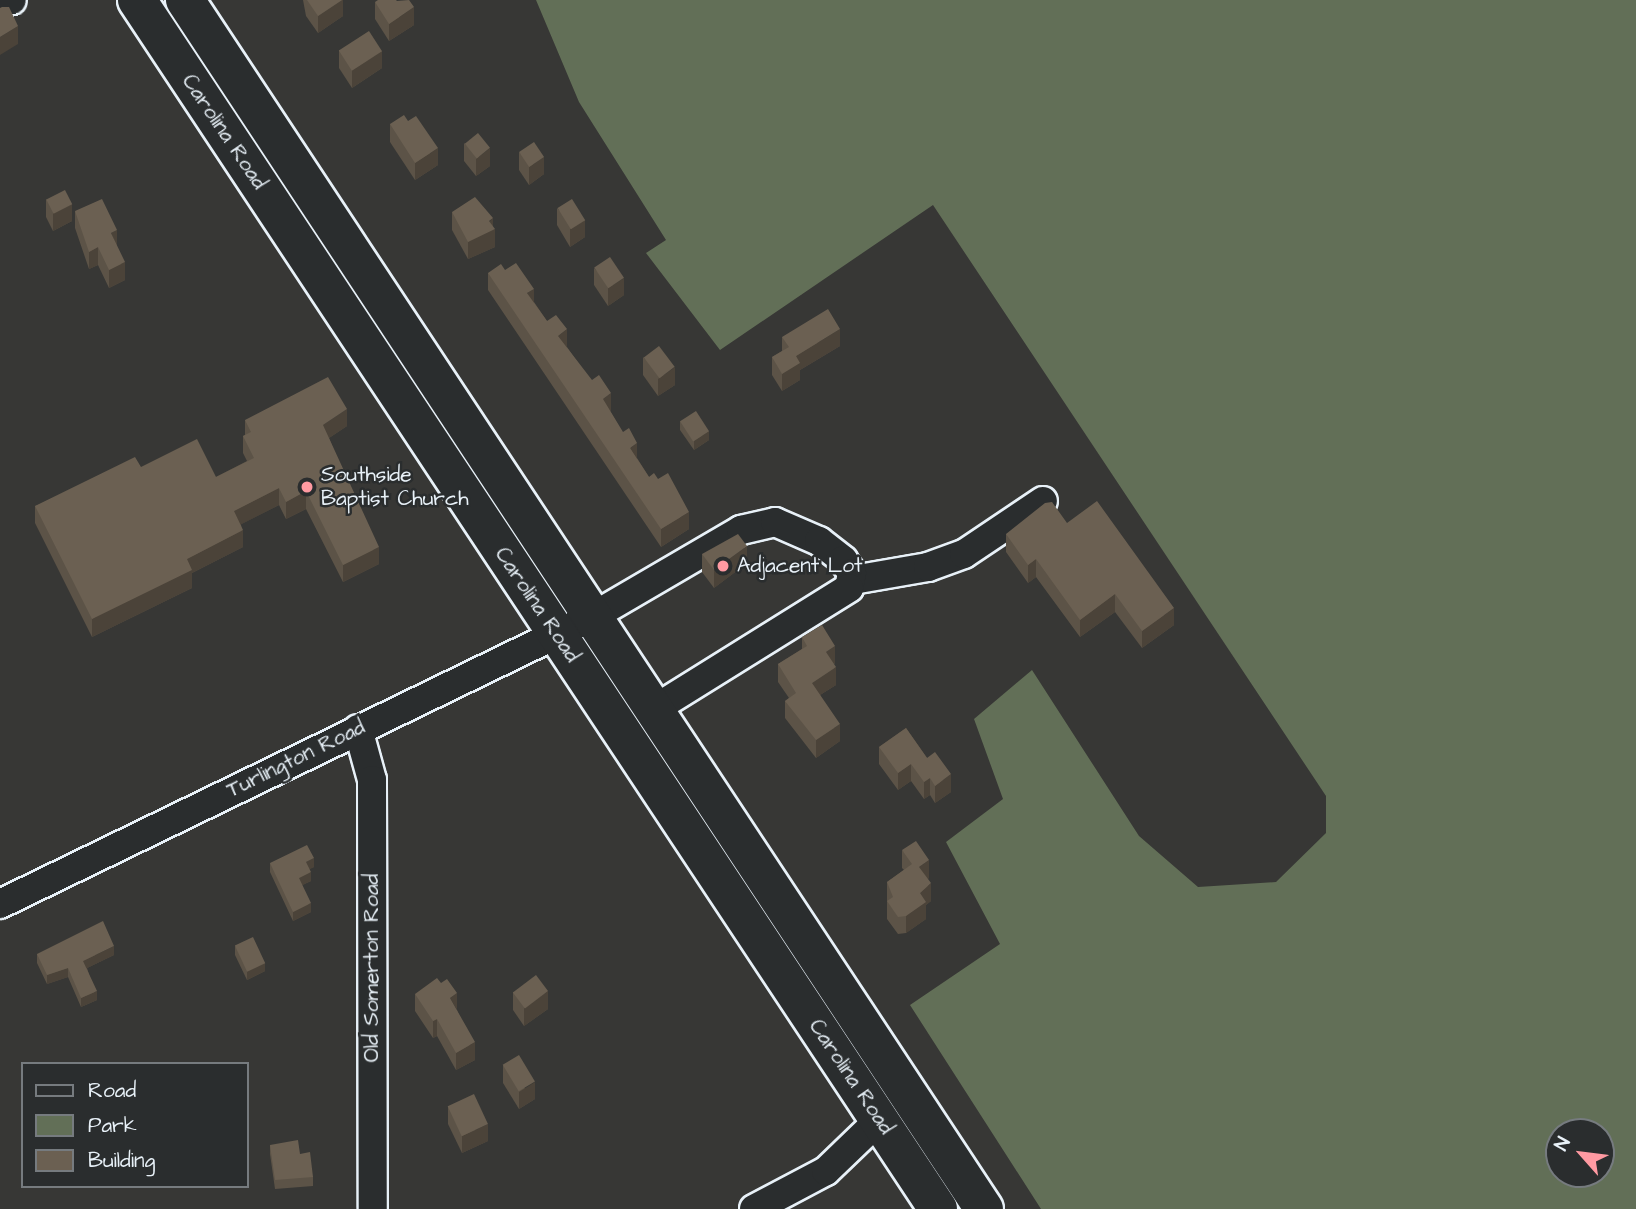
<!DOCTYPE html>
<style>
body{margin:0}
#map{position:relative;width:1636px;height:1209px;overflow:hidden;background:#373735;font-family:"Architects Daughter",sans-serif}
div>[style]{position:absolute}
.green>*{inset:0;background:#626f57}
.roads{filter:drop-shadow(2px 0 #e8f1f8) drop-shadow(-2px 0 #e8f1f8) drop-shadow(0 2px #e8f1f8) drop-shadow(0 -2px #e8f1f8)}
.minor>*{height:28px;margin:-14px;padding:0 14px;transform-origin:14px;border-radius:14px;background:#2a2d2e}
.highway>*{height:38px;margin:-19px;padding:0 19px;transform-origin:19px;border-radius:19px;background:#2a2d2e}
.wall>*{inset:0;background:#5c5347}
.shaded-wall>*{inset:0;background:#4b4339}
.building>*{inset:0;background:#6b6052;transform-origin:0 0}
.dots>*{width:19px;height:19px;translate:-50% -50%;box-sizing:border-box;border:4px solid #2a2d2e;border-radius:50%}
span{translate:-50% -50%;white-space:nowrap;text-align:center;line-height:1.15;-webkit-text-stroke:5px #2a2d2e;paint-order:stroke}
.street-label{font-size:21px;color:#e8f1f8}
.poi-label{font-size:21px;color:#e8f1f8}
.left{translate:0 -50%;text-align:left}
.legend{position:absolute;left:21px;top:1062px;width:228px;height:126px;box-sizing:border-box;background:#2a2d2e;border:2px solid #767b7f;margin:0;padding:9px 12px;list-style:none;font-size:21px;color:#e8f1f8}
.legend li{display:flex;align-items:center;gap:14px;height:35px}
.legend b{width:35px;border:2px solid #767b7f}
.north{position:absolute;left:1545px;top:1118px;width:70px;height:70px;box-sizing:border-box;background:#2a2d2e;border:2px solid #767b7f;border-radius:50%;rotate:298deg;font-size:19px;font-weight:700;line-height:28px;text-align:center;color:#e8f1f8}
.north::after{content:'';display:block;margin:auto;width:24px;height:32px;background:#ff9aa2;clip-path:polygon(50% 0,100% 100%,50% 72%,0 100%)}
</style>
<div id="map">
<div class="green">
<i style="clip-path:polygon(evenodd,536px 0,1636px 0,1636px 1209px,1041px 1209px,910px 1005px,1000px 944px,946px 842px,1003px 799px,974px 719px,1032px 670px,1139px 836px,1198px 887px,1276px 882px,1326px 833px,1326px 796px,933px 205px,720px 350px,646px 253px,666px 240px,579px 102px,536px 0,1559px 1132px,1601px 1132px,1601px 1174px,1559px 1174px,1559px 1132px)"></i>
</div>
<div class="roads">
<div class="minor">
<i style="left:0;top:3px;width:12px;rotate:-14deg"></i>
<i style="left:853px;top:580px;width:76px;rotate:-9.8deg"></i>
<i style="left:928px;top:567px;width:38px;rotate:-20deg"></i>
<i style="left:964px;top:554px;width:95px;rotate:-33.9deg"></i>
<i style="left:358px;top:729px;width:53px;rotate:74.6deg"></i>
<i style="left:372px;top:780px;width:429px;rotate:89.9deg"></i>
<i style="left:0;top:904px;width:658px;rotate:-25.86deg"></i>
<i style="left:592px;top:617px;width:173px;rotate:-30.3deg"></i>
<i style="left:741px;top:530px;width:35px;rotate:-13deg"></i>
<i style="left:775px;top:522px;width:48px;rotate:23.4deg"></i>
<i style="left:819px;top:541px;width:31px;rotate:38deg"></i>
<i style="left:843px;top:560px;width:16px;rotate:55deg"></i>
<i style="left:852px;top:573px;width:15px;rotate:101deg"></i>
<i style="left:849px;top:588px;width:231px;rotate:148.1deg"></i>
<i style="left:754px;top:1209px;width:81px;rotate:-27.8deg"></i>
<i style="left:826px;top:1171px;width:74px;rotate:-43.9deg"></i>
</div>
<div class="highway">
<i style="left:137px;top:0;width:1450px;rotate:56.47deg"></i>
<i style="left:185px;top:0;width:1449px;rotate:56.54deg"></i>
</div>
</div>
<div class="wall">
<i style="clip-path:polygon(303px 0,343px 0,343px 16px,318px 33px,306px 16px)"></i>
<i style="clip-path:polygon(375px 2px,414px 25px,389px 41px,375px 19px)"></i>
<i style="clip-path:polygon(339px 50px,382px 68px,352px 88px,339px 68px)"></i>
<i style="clip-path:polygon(408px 121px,438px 165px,415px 180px,390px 142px,390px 124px)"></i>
<i style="clip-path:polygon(464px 143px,490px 166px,476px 176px,464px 161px)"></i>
<i style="clip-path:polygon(519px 152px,544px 174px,529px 185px,519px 170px)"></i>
<i style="clip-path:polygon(46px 199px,72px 221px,53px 231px,46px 217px)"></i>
<i style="clip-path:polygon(557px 208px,585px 237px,570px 247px,557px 225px)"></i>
<i style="clip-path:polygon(75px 211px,117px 247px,125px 280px,109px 288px,98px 265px,89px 269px,75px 228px)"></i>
<i style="clip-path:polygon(452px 212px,493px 227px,495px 247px,468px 259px,452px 230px)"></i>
<i style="clip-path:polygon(594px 268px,624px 295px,608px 306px,594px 285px)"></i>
<i style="clip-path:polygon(505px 270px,534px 302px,547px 321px,567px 347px,611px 410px,610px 411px,637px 458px,649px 477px,689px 529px,661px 547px,488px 290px,488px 273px)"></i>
<i style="clip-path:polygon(782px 337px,840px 346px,800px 370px,800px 380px,782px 391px,772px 375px,772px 357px,782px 351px)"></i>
<i style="clip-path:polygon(643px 357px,675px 385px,658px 396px,643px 375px)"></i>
<i style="clip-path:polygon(245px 420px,347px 426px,329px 438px,379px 564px,343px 582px,306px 509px,286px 519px,279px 505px,241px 524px,243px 547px,192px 573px,192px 588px,92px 637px,35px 523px,35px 506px,141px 467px,216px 477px,247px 461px,243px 453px,243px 436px,245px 435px)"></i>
<i style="clip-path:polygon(680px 421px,709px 440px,694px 450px,680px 430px)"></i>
<i style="clip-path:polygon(1067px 523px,1174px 625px,1142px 648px,1115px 612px,1080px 637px,1036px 577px,1028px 583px,1006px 552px,1006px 534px)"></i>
<i style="clip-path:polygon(702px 554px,747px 563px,714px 588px,702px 572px)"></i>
<i style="clip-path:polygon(802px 637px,835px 663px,834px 664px,836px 685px,820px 695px,840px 741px,816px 758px,785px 718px,785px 701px,789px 698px,778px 682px,778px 664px,802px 649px)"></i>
<i style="clip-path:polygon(906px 728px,951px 792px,935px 803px,930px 795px,924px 799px,911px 781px,898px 790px,879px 764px,879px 747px)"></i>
<i style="clip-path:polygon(902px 850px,929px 878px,927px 879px,931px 901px,926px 905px,926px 919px,906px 933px,898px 934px,887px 919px,887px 882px,904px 870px,902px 868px)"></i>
<i style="clip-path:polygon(270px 863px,314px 867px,309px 869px,311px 881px,302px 885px,311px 912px,293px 921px,270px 872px)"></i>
<i style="clip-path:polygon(235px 946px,265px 971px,247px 980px,235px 955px)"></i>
<i style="clip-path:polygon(37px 954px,114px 955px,87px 968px,97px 1000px,81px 1007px,68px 977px,47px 984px,37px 963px)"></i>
<i style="clip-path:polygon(513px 992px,548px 1009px,524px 1026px,513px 1010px)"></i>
<i style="clip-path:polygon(415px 994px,457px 1010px,475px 1060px,456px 1070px,437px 1036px,433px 1038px,415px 1011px)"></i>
<i style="clip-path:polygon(503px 1065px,535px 1099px,519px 1109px,503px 1083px)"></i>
<i style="clip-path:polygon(448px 1106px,488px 1141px,462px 1153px,448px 1124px)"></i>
<i style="clip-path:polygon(270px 1145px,300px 1154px,313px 1177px,313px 1186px,275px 1189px,270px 1154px)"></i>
</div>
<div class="shaded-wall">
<i style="clip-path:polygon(342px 0,343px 0,343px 16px,318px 33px,318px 16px)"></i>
<i style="clip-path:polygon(414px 7px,414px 25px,389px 41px,389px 24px)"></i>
<i style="clip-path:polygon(18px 26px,18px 44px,0 55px,0 37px)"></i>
<i style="clip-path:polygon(382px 51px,382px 68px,352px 88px,352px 70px)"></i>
<i style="clip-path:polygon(438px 148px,438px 165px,415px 180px,415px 163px)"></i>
<i style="clip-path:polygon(490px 148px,490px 166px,476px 176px,476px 159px)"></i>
<i style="clip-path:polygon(544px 157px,544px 174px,529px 185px,529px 167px)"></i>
<i style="clip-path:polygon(72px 204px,72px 221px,53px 231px,53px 213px)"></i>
<i style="clip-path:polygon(493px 218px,493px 230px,495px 229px,495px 247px,468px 259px,468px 242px)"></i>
<i style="clip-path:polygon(585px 220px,585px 237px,570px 247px,570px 229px)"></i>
<i style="clip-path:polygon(117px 230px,117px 248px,111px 233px)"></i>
<i style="clip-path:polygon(98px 247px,98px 265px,89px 269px,89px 252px)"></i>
<i style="clip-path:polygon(125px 262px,125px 280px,109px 288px,109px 270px)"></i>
<i style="clip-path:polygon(624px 278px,624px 295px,608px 306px,608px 288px)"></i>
<i style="clip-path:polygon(534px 289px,534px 306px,527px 293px)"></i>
<i style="clip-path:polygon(567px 329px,567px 347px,558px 353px,558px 336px)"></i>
<i style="clip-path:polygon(840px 329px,840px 346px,800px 370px,800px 380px,782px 391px,782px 374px,796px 356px)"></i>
<i style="clip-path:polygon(675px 367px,675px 385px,658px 396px,658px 379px)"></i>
<i style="clip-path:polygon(611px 393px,611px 410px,603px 416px,603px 399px)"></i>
<i style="clip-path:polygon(347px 409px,347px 426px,323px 442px,323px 425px)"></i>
<i style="clip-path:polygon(709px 431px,709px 440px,694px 450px,694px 441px)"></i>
<i style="clip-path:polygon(637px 443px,637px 460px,630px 448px)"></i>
<i style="clip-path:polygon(279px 488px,279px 505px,234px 528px,234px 511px)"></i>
<i style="clip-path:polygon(306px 491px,306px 509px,286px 519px,286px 502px)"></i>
<i style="clip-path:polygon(689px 512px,689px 529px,661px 547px,661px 529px)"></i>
<i style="clip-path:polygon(243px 530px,243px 547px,192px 573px,192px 588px,92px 637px,92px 619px,187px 559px)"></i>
<i style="clip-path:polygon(747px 546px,747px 563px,714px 588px,714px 570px)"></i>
<i style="clip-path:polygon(379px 547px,379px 564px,343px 582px,343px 565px)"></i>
<i style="clip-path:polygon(1036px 559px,1036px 577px,1028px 583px,1028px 565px)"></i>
<i style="clip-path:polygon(1115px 594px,1115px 612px,1080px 637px,1080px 620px)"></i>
<i style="clip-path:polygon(1174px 608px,1174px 625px,1142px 648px,1142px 631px)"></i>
<i style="clip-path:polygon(835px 646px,835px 663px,826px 669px,826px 652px)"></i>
<i style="clip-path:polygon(836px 667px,836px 685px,812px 700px,812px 683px)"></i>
<i style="clip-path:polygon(840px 724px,840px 741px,816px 758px,816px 740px)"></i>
<i style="clip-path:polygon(911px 764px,911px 781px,898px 790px,898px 773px)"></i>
<i style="clip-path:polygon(951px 774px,951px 792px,935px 803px,935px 786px)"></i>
<i style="clip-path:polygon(930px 778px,930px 795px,924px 799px,924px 782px)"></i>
<i style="clip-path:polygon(314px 858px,314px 867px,306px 871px,306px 862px)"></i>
<i style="clip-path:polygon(929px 860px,929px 878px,919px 884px,919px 867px)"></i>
<i style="clip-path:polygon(311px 872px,311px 881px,299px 887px,299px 878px)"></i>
<i style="clip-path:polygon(931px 883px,931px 901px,926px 905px,926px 919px,906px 933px,906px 916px,920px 893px)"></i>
<i style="clip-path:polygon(311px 903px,311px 912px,293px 921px,293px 912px)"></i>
<i style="clip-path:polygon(114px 946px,114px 955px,83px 970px,83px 961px)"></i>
<i style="clip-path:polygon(265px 963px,265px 971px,247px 980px,247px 971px)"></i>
<i style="clip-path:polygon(68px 968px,68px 977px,47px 984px,47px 975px)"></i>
<i style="clip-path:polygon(97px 991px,97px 1000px,81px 1007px,81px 998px)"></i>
<i style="clip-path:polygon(548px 991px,548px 1009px,524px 1026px,524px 1008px)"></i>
<i style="clip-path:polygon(457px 993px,457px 1010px,450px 998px)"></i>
<i style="clip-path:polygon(437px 1019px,437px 1036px,433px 1038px,433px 1021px)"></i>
<i style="clip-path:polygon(475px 1042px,475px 1060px,456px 1070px,456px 1053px)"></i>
<i style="clip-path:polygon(535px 1082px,535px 1099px,519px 1109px,519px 1092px)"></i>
<i style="clip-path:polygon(488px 1124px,488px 1141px,462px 1153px,462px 1136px)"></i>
</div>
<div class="building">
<i style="clip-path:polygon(307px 0,342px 0,318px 16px)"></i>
<i style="clip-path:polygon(378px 0,396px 0,397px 1px,409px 0,414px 7px,389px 24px,375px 2px)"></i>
<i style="clip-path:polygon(2px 7px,9px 7px,18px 26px,0 37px,0 8px)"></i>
<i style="left:369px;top:31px;width:24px;height:36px;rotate:57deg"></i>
<i style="clip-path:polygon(404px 115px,408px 121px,416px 116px,438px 148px,415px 163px,390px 124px)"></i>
<i style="left:478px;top:133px;width:19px;height:17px;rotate:51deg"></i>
<i style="left:534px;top:142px;width:18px;height:18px;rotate:56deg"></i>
<i style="left:65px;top:190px;width:16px;height:21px;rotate:63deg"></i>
<i style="clip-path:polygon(475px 197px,493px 218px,489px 221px,495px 229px,468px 242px,452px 212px)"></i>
<i style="clip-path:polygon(102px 199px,117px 230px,111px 233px,125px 262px,109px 270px,98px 247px,89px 252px,75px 211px)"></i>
<i style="left:572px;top:199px;width:25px;height:17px;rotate:58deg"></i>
<i style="left:610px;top:257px;width:25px;height:19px;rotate:56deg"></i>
<i style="clip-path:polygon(516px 263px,534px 289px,527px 293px,547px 321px,556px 315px,567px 329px,558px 336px,592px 380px,599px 375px,611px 393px,603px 399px,623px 432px,629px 428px,637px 443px,630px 448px,649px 477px,654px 473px,658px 479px,668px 473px,689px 512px,661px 529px,488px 273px,501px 264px,505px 270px)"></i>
<i style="clip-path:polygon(828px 309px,840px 329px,796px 356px,800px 363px,782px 374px,772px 357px,789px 347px,782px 337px)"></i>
<i style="left:659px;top:346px;width:26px;height:19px;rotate:53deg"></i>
<i style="clip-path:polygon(328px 377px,347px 409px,323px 425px,379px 547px,343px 565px,306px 491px,286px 502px,279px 488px,234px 511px,243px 530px,187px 559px,192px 570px,92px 619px,35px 506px,135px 457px,141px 467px,197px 439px,216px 477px,254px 458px,243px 436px,251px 432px,245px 420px)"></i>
<i style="left:696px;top:411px;width:24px;height:19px;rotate:57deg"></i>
<i style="clip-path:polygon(1097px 501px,1174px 608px,1142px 631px,1115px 594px,1080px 620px,1036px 559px,1028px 565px,1006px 534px,1045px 503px,1052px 502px,1067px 523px)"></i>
<i style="clip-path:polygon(738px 534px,747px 546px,714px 570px,702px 554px)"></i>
<i style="clip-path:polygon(822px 625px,835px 646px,826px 652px,836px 667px,812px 683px,840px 724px,816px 740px,785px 701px,796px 693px,778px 664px,807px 646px,802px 637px)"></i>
<i style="clip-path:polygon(906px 728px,927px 758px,935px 752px,951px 774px,935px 786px,930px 778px,924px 782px,911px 764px,898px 773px,879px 747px)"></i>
<i style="clip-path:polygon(916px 841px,929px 860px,919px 867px,931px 883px,920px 893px,926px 902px,906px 916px,898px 917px,887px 901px,893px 897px,887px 882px,912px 864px,902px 850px)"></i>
<i style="clip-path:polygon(307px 845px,314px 858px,306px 862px,311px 872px,299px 878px,311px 903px,293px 912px,270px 863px)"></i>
<i style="clip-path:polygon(103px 921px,114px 946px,83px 961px,97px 991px,81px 998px,68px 968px,47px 975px,37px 954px)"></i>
<i style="left:253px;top:937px;width:29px;height:20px;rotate:65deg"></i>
<i style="left:536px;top:975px;width:20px;height:29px;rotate:53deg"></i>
<i style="clip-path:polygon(437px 978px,441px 983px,447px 979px,457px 993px,450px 998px,475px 1042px,456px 1053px,437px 1019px,433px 1021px,415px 994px)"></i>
<i style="left:519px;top:1055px;width:31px;height:19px;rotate:59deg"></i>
<i style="left:474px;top:1094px;width:33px;height:29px;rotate:65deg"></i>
<i style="clip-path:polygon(298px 1140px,300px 1154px,310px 1152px,313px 1177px,275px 1180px,270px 1145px)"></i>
</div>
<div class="dots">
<i style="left:307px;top:487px;background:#ff9aa2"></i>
<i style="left:723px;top:566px;background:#ff9aa2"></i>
</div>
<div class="street-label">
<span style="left:224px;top:132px;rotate:56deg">Carolina Road</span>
<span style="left:537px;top:605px;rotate:56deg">Carolina Road</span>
<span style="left:296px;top:759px;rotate:-26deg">Turlington Road</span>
<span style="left:372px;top:968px;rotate:-90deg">Old Somerton Road</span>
<span style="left:851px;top:1077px;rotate:56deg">Carolina Road</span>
</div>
<div class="poi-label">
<span class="left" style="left:321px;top:487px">Southside<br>Baptist Church</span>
<span class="left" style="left:737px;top:566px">Adjacent Lot</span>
</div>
<ul class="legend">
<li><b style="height:9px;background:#2a2d2e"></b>Road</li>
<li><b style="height:19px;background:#626f57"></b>Park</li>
<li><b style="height:19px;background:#6b6052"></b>Building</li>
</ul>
<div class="north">N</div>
</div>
